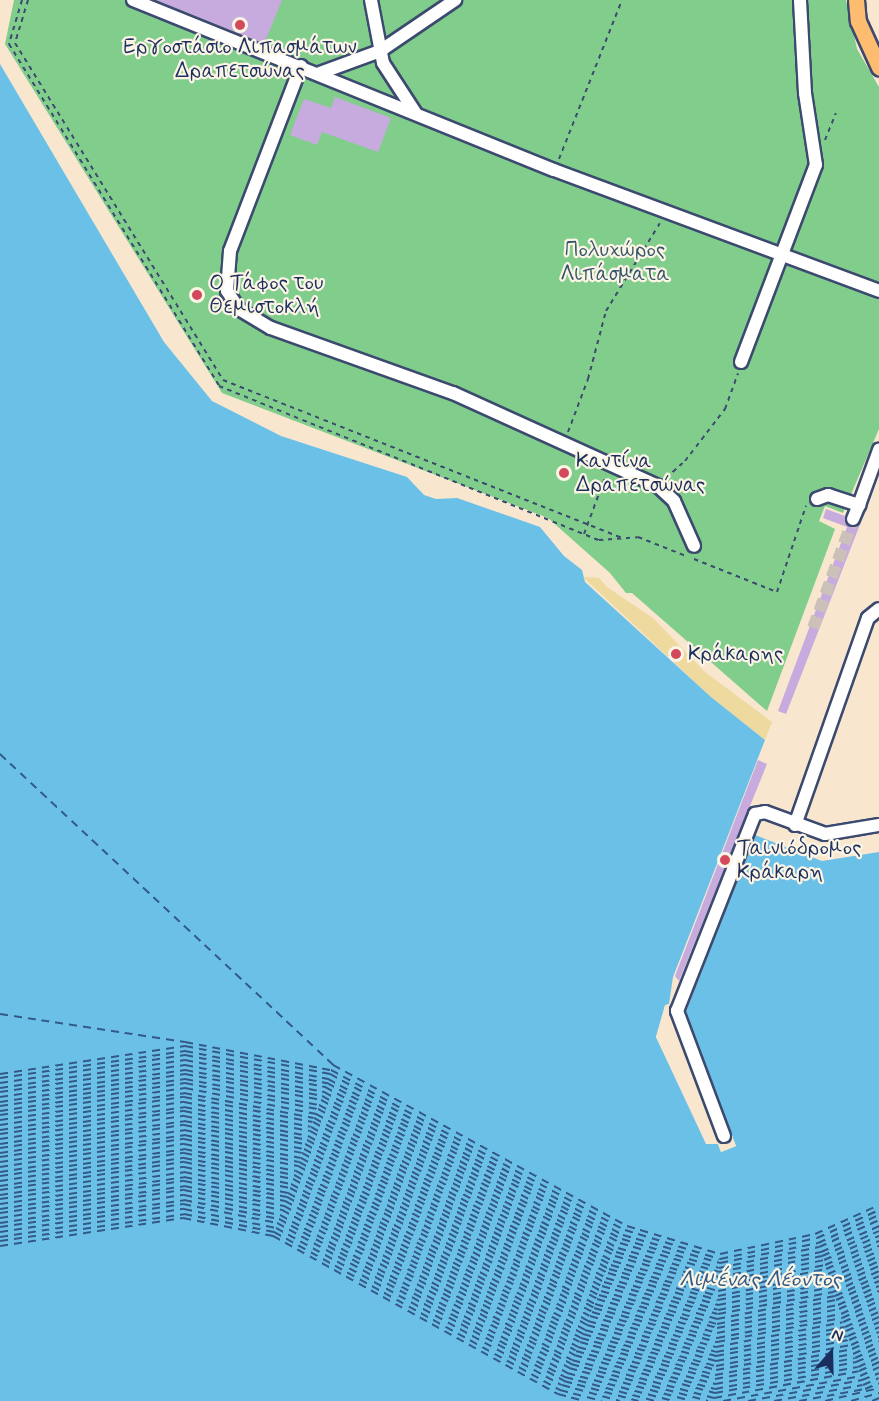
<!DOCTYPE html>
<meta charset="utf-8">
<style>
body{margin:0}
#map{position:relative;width:879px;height:1401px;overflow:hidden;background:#f8e6cf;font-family:Mynerve,sans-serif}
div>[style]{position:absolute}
.green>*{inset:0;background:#81cd8c}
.sand>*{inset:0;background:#eeda9e}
.water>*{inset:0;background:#6bc0e8}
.pier>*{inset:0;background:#f8e6cf}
.ferry>*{height:1.5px;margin-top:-0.75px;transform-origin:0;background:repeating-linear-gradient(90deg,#335a87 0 8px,transparent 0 14px)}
.building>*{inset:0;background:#c7abdf}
.minor-tunnel>*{height:12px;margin-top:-6px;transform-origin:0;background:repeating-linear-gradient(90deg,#ccc1b8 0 12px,transparent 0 18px)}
.path>*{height:2px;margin-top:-1px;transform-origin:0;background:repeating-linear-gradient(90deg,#3c4a6f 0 4.5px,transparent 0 9px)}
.roads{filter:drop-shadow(2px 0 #3c4a6f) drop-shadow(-2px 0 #3c4a6f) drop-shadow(0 2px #3c4a6f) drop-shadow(0 -2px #3c4a6f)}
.minor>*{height:12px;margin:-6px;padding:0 6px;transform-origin:6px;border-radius:6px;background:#fff}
.major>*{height:15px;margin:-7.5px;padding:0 7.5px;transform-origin:7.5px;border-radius:7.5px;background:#febc70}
.dots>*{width:16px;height:16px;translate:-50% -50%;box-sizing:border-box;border:3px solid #fcf5e5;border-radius:50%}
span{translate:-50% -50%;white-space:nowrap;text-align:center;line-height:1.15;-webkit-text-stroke:4.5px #fcf5e5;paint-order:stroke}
.poi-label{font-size:21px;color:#1b2f5e}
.left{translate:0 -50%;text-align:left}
.park-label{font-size:21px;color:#34566a}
.water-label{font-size:22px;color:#335a87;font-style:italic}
.north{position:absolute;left:801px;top:1323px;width:60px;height:60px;-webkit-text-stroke:4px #fcf5e5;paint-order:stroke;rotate:20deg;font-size:16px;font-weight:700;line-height:24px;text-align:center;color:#1b2f5e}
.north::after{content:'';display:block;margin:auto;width:21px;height:27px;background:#1b2f5e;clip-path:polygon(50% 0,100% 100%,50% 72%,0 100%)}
</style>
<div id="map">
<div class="green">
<i style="clip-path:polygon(14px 0,846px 0,857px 49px,879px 87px,879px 429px,843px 513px,825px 506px,819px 521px,835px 529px,767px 711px,632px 593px,626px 593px,610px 573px,548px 518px,222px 393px,5px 44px)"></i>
</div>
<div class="sand">
<i style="clip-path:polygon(583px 577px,599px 578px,607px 587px,653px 618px,705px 672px,772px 722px,765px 740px,711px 697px)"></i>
</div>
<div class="water">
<i style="clip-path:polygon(0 64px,164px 342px,212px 401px,281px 436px,407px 477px,424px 495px,436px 499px,457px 498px,540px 527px,564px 556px,582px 570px,585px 582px,711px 697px,765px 740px,673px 977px,669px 1004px,665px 1006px,656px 1037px,706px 1144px,718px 1144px,721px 1152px,736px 1146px,685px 1014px,755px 835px,822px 861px,879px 852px,879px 1401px,0 1401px)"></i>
</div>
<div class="pier">
<i style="clip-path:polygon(669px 1004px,659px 1037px,709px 1141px,719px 1142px,723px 1148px,732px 1145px,685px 1014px,736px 1146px,721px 1152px,718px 1144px,707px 1144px,656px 1037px,665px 1005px)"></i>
</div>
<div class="ferry">
<i style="left:0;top:754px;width:456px;rotate:43deg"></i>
<i style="left:333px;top:1065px;width:335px;rotate:28.7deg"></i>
<i style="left:627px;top:1226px;width:97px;rotate:16.8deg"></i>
<i style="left:720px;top:1254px;width:97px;rotate:-11.9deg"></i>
<i style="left:815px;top:1234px;width:70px;rotate:-24.4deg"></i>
<i style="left:0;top:1014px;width:187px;rotate:8.6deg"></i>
<i style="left:185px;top:1042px;width:149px;rotate:10.9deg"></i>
<i style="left:331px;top:1070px;width:335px;rotate:28.6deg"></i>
<i style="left:625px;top:1230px;width:99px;rotate:17deg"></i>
<i style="left:720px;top:1259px;width:99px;rotate:-12.2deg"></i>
<i style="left:817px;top:1238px;width:68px;rotate:-24.3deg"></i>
<i style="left:0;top:1074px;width:187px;rotate:-8.6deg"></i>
<i style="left:185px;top:1046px;width:148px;rotate:10.9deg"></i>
<i style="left:330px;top:1074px;width:334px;rotate:28.8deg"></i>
<i style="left:623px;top:1235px;width:101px;rotate:16.1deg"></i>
<i style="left:720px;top:1263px;width:100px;rotate:-11.5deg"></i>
<i style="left:818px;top:1243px;width:67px;rotate:-24.7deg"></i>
<i style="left:0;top:1078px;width:187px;rotate:-8.3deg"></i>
<i style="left:185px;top:1051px;width:146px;rotate:11.1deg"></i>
<i style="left:328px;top:1079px;width:335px;rotate:28.6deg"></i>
<i style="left:622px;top:1239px;width:101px;rotate:16.6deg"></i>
<i style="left:719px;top:1268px;width:102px;rotate:-11.9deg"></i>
<i style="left:819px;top:1247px;width:66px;rotate:-24.2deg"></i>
<i style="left:0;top:1083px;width:187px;rotate:-8.6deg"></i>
<i style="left:185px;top:1055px;width:145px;rotate:11.2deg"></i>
<i style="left:327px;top:1083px;width:334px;rotate:28.6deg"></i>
<i style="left:620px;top:1243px;width:103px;rotate:16.3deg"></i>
<i style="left:719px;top:1272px;width:104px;rotate:-11.1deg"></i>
<i style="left:821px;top:1252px;width:64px;rotate:-24.1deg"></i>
<i style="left:0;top:1088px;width:187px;rotate:-8.6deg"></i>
<i style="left:185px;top:1060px;width:143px;rotate:10.9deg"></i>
<i style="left:325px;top:1087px;width:334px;rotate:28.8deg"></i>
<i style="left:618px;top:1248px;width:105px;rotate:16deg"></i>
<i style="left:719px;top:1277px;width:105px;rotate:-11.5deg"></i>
<i style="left:822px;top:1256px;width:62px;rotate:-23.7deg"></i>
<i style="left:0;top:1092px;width:187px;rotate:-8.3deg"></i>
<i style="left:185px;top:1065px;width:142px;rotate:11deg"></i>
<i style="left:324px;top:1092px;width:333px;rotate:28.7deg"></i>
<i style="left:616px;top:1252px;width:107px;rotate:16.2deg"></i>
<i style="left:719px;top:1282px;width:107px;rotate:-11.8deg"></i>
<i style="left:824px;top:1260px;width:60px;rotate:-23.6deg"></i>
<i style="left:0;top:1097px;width:187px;rotate:-8.3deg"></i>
<i style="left:185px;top:1070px;width:139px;rotate:10.7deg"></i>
<i style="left:322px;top:1096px;width:334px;rotate:28.6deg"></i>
<i style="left:615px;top:1256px;width:108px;rotate:16.1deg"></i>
<i style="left:719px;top:1286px;width:108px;rotate:-11.2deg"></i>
<i style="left:825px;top:1265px;width:59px;rotate:-24deg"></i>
<i style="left:0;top:1102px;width:187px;rotate:-8.6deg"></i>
<i style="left:185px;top:1074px;width:138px;rotate:10.8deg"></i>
<i style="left:321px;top:1100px;width:333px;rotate:28.9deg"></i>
<i style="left:613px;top:1261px;width:109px;rotate:15.9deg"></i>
<i style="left:718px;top:1291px;width:110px;rotate:-11.5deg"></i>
<i style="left:826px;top:1269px;width:58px;rotate:-23.5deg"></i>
<i style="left:0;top:1106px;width:187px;rotate:-8.3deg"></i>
<i style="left:185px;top:1079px;width:136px;rotate:11deg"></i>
<i style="left:319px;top:1105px;width:333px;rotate:28.7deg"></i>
<i style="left:611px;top:1265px;width:111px;rotate:16.2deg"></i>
<i style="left:718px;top:1296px;width:112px;rotate:-11.3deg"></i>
<i style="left:828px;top:1274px;width:56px;rotate:-24.3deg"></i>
<i style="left:0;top:1111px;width:187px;rotate:-8.6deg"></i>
<i style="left:185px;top:1083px;width:136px;rotate:11.1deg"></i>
<i style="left:318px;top:1109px;width:332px;rotate:28.8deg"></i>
<i style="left:609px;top:1269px;width:113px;rotate:15.9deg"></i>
<i style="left:718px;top:1300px;width:113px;rotate:-11.2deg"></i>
<i style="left:829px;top:1278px;width:55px;rotate:-23.7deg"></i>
<i style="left:0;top:1115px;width:187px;rotate:-8.3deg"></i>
<i style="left:185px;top:1088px;width:134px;rotate:11.2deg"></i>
<i style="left:316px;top:1114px;width:332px;rotate:28.6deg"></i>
<i style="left:608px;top:1273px;width:115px;rotate:16.2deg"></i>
<i style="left:718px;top:1305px;width:115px;rotate:-11deg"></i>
<i style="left:831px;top:1283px;width:53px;rotate:-24.6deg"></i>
<i style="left:0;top:1120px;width:186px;rotate:-8.3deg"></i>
<i style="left:184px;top:1093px;width:132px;rotate:10.9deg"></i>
<i style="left:314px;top:1118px;width:333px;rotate:28.7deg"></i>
<i style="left:606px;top:1278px;width:116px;rotate:15.9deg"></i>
<i style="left:718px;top:1310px;width:116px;rotate:-11.4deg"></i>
<i style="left:832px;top:1287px;width:51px;rotate:-24.1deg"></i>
<i style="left:0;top:1125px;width:186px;rotate:-8.7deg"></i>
<i style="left:184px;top:1097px;width:131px;rotate:11deg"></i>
<i style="left:313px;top:1122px;width:332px;rotate:28.8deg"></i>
<i style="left:604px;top:1282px;width:118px;rotate:15.7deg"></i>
<i style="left:718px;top:1314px;width:117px;rotate:-10.8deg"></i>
<i style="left:833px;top:1292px;width:51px;rotate:-24.5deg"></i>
<i style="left:0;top:1130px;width:186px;rotate:-8.7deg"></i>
<i style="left:184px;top:1102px;width:129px;rotate:11.1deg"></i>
<i style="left:311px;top:1127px;width:332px;rotate:28.7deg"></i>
<i style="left:602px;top:1286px;width:120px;rotate:16deg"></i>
<i style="left:717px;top:1319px;width:120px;rotate:-11deg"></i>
<i style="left:835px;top:1296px;width:48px;rotate:-24.4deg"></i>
<i style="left:0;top:1134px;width:186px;rotate:-8.3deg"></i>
<i style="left:184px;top:1107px;width:128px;rotate:10.8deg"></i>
<i style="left:310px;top:1131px;width:332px;rotate:28.8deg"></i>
<i style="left:601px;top:1291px;width:121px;rotate:15.9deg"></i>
<i style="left:717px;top:1324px;width:121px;rotate:-11.4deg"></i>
<i style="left:836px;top:1300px;width:47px;rotate:-23.8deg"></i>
<i style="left:0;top:1139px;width:186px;rotate:-8.7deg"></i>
<i style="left:184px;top:1111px;width:126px;rotate:11.4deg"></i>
<i style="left:308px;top:1136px;width:332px;rotate:28.7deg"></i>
<i style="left:599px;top:1295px;width:123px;rotate:15.6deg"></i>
<i style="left:717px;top:1328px;width:123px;rotate:-10.8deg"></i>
<i style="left:838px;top:1305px;width:45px;rotate:-24.9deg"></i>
<i style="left:0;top:1144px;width:186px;rotate:-8.7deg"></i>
<i style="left:184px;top:1116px;width:125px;rotate:11deg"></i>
<i style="left:307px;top:1140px;width:331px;rotate:28.7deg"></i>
<i style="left:597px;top:1299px;width:125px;rotate:15.8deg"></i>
<i style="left:717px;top:1333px;width:124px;rotate:-11.1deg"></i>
<i style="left:839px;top:1309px;width:44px;rotate:-24.2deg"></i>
<i style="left:0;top:1148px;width:186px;rotate:-8.3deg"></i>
<i style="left:184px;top:1121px;width:123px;rotate:10.8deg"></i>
<i style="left:305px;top:1144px;width:331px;rotate:28.9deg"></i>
<i style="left:595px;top:1304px;width:127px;rotate:15.6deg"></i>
<i style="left:717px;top:1338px;width:126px;rotate:-11deg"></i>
<i style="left:841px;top:1314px;width:42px;rotate:-25.3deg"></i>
<i style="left:0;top:1153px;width:186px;rotate:-8.7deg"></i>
<i style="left:184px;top:1125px;width:122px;rotate:11.3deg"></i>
<i style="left:304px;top:1149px;width:331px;rotate:28.7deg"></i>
<i style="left:594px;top:1308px;width:128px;rotate:15.5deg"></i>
<i style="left:717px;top:1342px;width:127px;rotate:-10.9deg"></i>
<i style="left:842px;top:1318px;width:41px;rotate:-24.7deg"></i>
<i style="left:0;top:1157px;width:186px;rotate:-8.3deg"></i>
<i style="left:184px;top:1130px;width:120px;rotate:11deg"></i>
<i style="left:302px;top:1153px;width:331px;rotate:28.7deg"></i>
<i style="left:592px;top:1312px;width:129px;rotate:15.8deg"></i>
<i style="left:716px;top:1347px;width:129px;rotate:-11.1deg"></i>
<i style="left:843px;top:1322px;width:39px;rotate:-23deg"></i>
<i style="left:0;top:1162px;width:186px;rotate:-8.3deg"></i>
<i style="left:184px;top:1135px;width:119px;rotate:11.1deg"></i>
<i style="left:301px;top:1158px;width:329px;rotate:28.7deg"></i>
<i style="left:590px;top:1316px;width:131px;rotate:15.9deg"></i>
<i style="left:716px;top:1352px;width:131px;rotate:-11deg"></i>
<i style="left:845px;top:1327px;width:37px;rotate:-24deg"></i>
<i style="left:0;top:1167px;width:186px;rotate:-8.7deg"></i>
<i style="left:184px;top:1139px;width:117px;rotate:11.3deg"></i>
<i style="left:299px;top:1162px;width:330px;rotate:28.8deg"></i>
<i style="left:588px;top:1321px;width:133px;rotate:15.3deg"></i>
<i style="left:716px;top:1356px;width:132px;rotate:-10.9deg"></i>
<i style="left:846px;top:1331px;width:36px;rotate:-23deg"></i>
<i style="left:0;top:1172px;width:186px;rotate:-8.7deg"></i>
<i style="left:184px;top:1144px;width:116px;rotate:10.9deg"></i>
<i style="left:298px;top:1166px;width:330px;rotate:28.8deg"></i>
<i style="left:587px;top:1325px;width:134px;rotate:15.6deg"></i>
<i style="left:716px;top:1361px;width:134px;rotate:-10.7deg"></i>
<i style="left:848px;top:1336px;width:34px;rotate:-24deg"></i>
<i style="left:0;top:1176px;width:186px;rotate:-8.3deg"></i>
<i style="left:184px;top:1149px;width:114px;rotate:11.1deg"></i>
<i style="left:296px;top:1171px;width:330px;rotate:28.8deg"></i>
<i style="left:585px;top:1330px;width:136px;rotate:15.4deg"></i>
<i style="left:716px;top:1366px;width:136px;rotate:-11.1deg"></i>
<i style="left:849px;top:1340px;width:33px;rotate:-23deg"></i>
<i style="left:0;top:1181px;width:186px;rotate:-8.7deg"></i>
<i style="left:184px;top:1153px;width:112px;rotate:11.3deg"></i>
<i style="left:294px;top:1175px;width:330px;rotate:28.8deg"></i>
<i style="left:583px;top:1334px;width:138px;rotate:15.1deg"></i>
<i style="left:716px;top:1370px;width:137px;rotate:-10.5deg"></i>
<i style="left:851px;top:1345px;width:31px;rotate:-25deg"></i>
<i style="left:0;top:1186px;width:186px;rotate:-8.7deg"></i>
<i style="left:184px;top:1158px;width:111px;rotate:10.9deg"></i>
<i style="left:293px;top:1179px;width:329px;rotate:28.9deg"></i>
<i style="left:581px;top:1338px;width:139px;rotate:15.4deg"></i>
<i style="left:715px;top:1375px;width:139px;rotate:-10.7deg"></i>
<i style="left:852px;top:1349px;width:30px;rotate:-24deg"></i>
<i style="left:0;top:1190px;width:186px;rotate:-8.7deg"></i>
<i style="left:184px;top:1162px;width:109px;rotate:11.6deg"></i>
<i style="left:291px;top:1184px;width:329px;rotate:28.7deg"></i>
<i style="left:580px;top:1342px;width:140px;rotate:15.3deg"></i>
<i style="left:715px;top:1379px;width:140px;rotate:-10.3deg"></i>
<i style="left:853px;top:1354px;width:29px;rotate:-25deg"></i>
<i style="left:0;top:1195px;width:186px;rotate:-8.7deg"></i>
<i style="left:184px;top:1167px;width:108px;rotate:11.2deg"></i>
<i style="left:290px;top:1188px;width:329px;rotate:28.9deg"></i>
<i style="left:578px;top:1347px;width:142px;rotate:15.1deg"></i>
<i style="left:715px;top:1384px;width:142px;rotate:-10.5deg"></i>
<i style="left:855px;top:1358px;width:26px;rotate:-25deg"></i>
<i style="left:0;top:1199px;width:186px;rotate:-8.3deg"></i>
<i style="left:184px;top:1172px;width:106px;rotate:11.4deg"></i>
<i style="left:288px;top:1193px;width:328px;rotate:28.7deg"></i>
<i style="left:576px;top:1351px;width:144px;rotate:15.3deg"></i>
<i style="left:715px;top:1389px;width:144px;rotate:-10.8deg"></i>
<i style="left:856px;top:1362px;width:25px;rotate:-23deg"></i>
<i style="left:0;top:1204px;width:186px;rotate:-8.3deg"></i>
<i style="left:184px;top:1177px;width:105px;rotate:11deg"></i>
<i style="left:287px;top:1197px;width:328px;rotate:28.8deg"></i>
<i style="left:574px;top:1355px;width:146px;rotate:15.1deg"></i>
<i style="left:715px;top:1393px;width:145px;rotate:-10.3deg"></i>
<i style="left:858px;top:1367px;width:23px;rotate:-25deg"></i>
<i style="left:0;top:1209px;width:186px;rotate:-8.7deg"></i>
<i style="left:184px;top:1181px;width:103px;rotate:11.2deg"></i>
<i style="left:285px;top:1201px;width:328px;rotate:29deg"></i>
<i style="left:572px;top:1360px;width:147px;rotate:15deg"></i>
<i style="left:714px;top:1398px;width:147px;rotate:-10.5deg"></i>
<i style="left:859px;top:1371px;width:22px;rotate:-24deg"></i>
<i style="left:0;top:1213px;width:186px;rotate:-8.3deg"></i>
<i style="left:184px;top:1186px;width:102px;rotate:11.3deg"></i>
<i style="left:284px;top:1206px;width:328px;rotate:28.8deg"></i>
<i style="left:571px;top:1364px;width:142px;rotate:15.1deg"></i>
<i style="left:0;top:1218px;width:186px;rotate:-8.7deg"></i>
<i style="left:184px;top:1190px;width:100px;rotate:11.5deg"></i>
<i style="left:282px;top:1210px;width:328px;rotate:28.8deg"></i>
<i style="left:569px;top:1368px;width:126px;rotate:15.1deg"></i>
<i style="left:0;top:1223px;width:186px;rotate:-8.7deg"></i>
<i style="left:184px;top:1195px;width:98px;rotate:11.8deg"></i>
<i style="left:280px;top:1215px;width:328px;rotate:28.8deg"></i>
<i style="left:567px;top:1373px;width:110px;rotate:14.8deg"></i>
<i style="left:0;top:1227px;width:186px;rotate:-8.3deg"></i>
<i style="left:184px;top:1200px;width:97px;rotate:11.3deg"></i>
<i style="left:279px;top:1219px;width:327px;rotate:28.9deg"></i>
<i style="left:565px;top:1377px;width:93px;rotate:14.9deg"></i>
<i style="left:0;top:1232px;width:185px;rotate:-8.7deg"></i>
<i style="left:183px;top:1204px;width:96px;rotate:11.4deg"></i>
<i style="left:277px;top:1223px;width:328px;rotate:28.8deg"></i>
<i style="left:564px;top:1381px;width:77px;rotate:15.1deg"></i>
<i style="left:0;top:1237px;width:186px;rotate:-8.7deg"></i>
<i style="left:184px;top:1209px;width:94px;rotate:11.7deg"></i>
<i style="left:276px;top:1228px;width:326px;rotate:28.8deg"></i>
<i style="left:562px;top:1385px;width:60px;rotate:15.4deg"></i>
<i style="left:0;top:1241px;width:186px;rotate:-8.3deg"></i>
<i style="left:184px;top:1214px;width:92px;rotate:11.3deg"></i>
<i style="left:274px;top:1232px;width:327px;rotate:28.9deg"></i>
<i style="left:560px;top:1390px;width:43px;rotate:14.7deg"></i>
<i style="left:0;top:1246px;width:185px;rotate:-8.7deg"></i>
<i style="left:183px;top:1218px;width:92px;rotate:11.3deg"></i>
<i style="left:273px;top:1236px;width:326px;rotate:29deg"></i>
<i style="left:558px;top:1394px;width:28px;rotate:15deg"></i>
<i style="left:723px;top:1401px;width:139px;rotate:-10.3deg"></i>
<i style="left:860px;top:1376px;width:21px;rotate:-25deg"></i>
<i style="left:748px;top:1401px;width:116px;rotate:-10.4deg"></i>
<i style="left:862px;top:1380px;width:18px;rotate:-22deg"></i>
<i style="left:774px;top:1401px;width:90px;rotate:-10.2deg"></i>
<i style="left:863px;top:1385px;width:17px;rotate:-24deg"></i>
<i style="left:799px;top:1401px;width:67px;rotate:-10.3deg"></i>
<i style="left:865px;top:1389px;width:15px;rotate:-23deg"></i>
<i style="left:825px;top:1401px;width:56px;rotate:-13.5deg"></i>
<i style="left:851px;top:1401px;width:29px;rotate:-16deg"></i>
<i style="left:872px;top:1401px;width:8px;rotate:-23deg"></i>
</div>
<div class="building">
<i style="clip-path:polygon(155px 0,282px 0,264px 44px)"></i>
<i style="clip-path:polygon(335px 97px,391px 118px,378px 152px,322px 132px,317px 145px,290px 135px,304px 99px,331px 108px)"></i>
<i style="clip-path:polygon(826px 509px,845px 516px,850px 527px,861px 522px,786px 714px,778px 711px,847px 527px,823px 518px)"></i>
<i style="clip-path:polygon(758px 760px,767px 764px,679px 981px,675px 976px)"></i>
</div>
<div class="minor-tunnel">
<i style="left:813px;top:628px;width:116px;rotate:-69.8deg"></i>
</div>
<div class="path">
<i style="left:22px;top:0;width:46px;rotate:106.5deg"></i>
<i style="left:9px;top:44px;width:401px;rotate:58.4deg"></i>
<i style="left:219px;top:386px;width:410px;rotate:22.1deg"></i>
<i style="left:599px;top:540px;width:39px;rotate:-4deg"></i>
<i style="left:638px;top:537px;width:52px;rotate:21.6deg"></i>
<i style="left:28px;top:0;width:45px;rotate:106.8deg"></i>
<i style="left:15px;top:43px;width:396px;rotate:58.3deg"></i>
<i style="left:223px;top:380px;width:430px;rotate:21.6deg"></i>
<i style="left:825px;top:140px;width:29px;rotate:-68deg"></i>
<i style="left:559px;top:159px;width:171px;rotate:-68.4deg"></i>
<i style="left:568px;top:432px;width:57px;rotate:-69.3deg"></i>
<i style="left:588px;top:379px;width:70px;rotate:-75.2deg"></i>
<i style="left:606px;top:311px;width:103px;rotate:-58.5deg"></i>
<i style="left:666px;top:478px;width:25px;rotate:-42deg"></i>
<i style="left:685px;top:461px;width:66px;rotate:-52.4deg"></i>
<i style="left:725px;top:409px;width:38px;rotate:-70deg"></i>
<i style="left:584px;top:534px;width:63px;rotate:-69.6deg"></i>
<i style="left:694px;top:559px;width:89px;rotate:21.7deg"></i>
<i style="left:777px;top:592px;width:91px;rotate:-71.4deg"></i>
</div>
<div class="roads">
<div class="minor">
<i style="left:133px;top:0;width:454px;rotate:22deg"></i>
<i style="left:554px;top:170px;width:347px;rotate:20.4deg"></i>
<i style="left:371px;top:0;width:64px;rotate:79.2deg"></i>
<i style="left:383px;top:63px;width:59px;rotate:56.9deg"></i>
<i style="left:301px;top:66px;width:198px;rotate:111deg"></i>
<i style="left:230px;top:251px;width:40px;rotate:94.3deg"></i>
<i style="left:227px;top:291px;width:22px;rotate:56deg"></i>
<i style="left:239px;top:309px;width:37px;rotate:31deg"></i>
<i style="left:271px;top:328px;width:193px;rotate:19.7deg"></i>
<i style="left:453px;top:393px;width:225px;rotate:24.4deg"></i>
<i style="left:658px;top:486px;width:22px;rotate:43deg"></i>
<i style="left:674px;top:501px;width:49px;rotate:66deg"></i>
<i style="left:320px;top:73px;width:64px;rotate:-20.1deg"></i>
<i style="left:380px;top:51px;width:91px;rotate:-34.2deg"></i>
<i style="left:741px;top:362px;width:211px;rotate:-69.2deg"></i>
<i style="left:816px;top:165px;width:73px;rotate:-98.7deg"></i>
<i style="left:805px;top:93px;width:93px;rotate:-93.1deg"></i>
<i style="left:817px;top:499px;width:12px;rotate:-20deg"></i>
<i style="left:828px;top:495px;width:33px;rotate:18deg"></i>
<i style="left:859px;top:505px;width:59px;rotate:-70deg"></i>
<i style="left:853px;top:519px;width:15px;rotate:-67deg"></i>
<i style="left:795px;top:825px;width:219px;rotate:-70.6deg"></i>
<i style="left:868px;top:618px;width:14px;rotate:-39deg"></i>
<i style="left:724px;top:1136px;width:134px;rotate:-110.6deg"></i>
<i style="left:677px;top:1011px;width:212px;rotate:-68.4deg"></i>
<i style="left:755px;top:814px;width:10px;rotate:-11deg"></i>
<i style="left:765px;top:812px;width:64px;rotate:20.1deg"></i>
<i style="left:825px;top:834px;width:55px;rotate:-9.5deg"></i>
</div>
<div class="major">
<i style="left:856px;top:0;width:21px;rotate:85deg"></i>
<i style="left:858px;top:21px;width:51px;rotate:65.5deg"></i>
</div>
</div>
<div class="dots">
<i style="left:240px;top:25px;background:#d1495b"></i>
<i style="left:197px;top:295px;background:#d1495b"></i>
<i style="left:564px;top:473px;background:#d1495b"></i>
<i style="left:676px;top:654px;background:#d1495b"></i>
<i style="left:725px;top:860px;background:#d1495b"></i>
</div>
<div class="poi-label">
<span style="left:240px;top:59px">Εργοστάσιο Λιπασμάτων<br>Δραπετσώνας</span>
<span class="left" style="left:209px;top:295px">Ο Τάφος του<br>Θεμιστοκλή</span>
<span class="left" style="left:576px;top:473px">Καντίνα<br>Δραπετσώνας</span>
<span class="left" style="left:688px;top:654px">Κράκαρης</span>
<span class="left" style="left:737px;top:860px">Ταινιόδρομος<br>Κράκαρη</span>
</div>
<div class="park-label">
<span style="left:615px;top:262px">Πολυχώρος<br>Λιπάσματα</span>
</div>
<div class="water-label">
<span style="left:760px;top:1281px">Λιμένας Λέοντος</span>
</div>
<div class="north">N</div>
</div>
